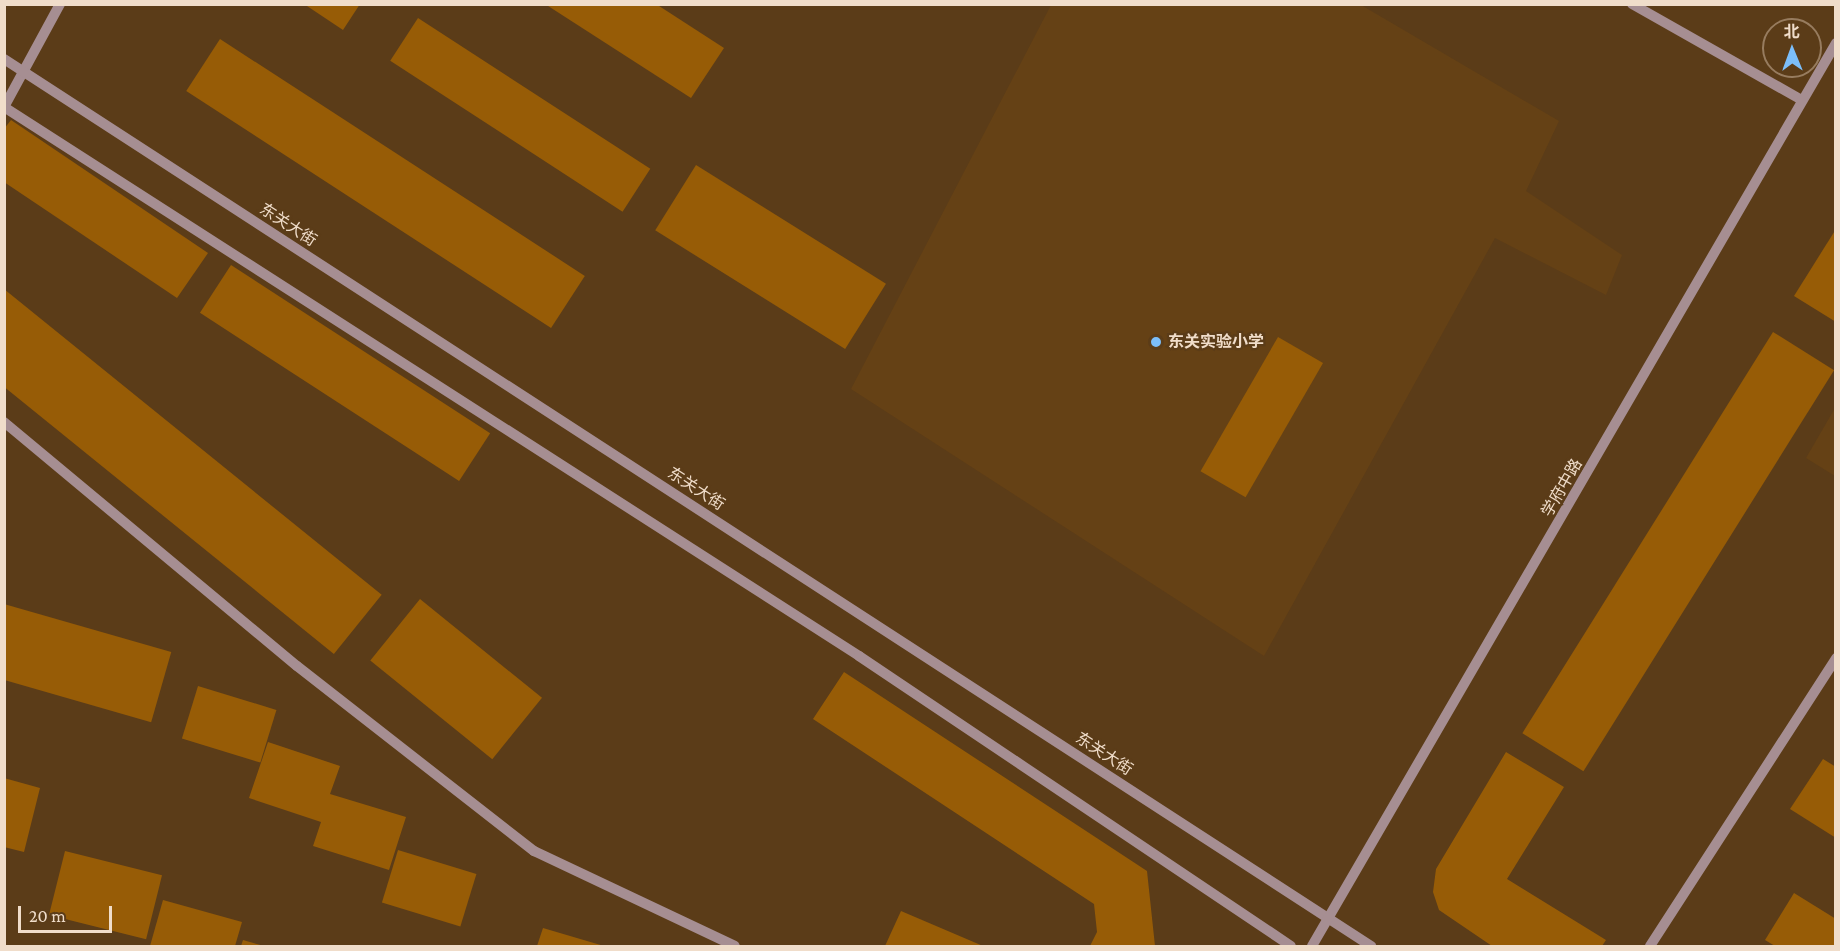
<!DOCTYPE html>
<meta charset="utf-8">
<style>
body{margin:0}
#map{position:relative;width:1840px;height:951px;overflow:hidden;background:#5b3c18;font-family:"Crimson Pro","Noto Sans SC",serif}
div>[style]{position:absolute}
.built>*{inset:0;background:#654115}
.building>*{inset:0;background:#975c06;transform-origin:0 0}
.minor>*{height:10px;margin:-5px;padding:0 5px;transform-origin:5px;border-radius:5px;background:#a68e92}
.dots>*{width:16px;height:16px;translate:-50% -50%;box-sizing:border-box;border:3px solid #5b3c18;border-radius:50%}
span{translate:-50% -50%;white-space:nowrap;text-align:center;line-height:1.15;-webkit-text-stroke:4.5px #5b3c18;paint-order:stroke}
.street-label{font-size:16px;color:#f0ddca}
.poi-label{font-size:16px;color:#f0ddca;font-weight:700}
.left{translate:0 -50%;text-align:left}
.frame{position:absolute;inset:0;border:6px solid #f0ddca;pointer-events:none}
.north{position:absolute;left:1762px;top:18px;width:60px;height:60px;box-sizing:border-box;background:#5b3c18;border:2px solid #977c5f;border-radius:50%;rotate:359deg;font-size:16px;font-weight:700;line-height:24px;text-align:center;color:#f0ddca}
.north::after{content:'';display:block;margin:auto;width:21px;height:27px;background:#7cbef9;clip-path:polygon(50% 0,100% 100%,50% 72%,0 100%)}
.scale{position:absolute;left:18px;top:906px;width:94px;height:27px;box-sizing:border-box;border:3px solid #f0ddca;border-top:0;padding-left:8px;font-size:18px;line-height:21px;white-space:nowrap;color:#f0ddca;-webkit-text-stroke:4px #5b3c18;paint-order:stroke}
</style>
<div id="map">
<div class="built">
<i style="clip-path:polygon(1051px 5px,1361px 5px,1559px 121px,1526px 191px,1622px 255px,1606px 295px,1495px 238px,1264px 656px,851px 389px)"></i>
<i style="clip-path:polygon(1835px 408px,1835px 476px,1806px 458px)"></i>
</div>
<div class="building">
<i style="clip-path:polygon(304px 4px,360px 4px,343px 30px)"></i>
<i style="clip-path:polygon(545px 4px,656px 4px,724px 48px,691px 98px)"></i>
<i style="left:418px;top:18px;width:277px;height:51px;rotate:33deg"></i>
<i style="left:220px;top:39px;width:435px;height:62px;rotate:33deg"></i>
<i style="clip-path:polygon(11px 120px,208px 253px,177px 298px,4px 182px,4px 129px)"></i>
<i style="left:696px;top:165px;width:224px;height:77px;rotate:32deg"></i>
<i style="clip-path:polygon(1836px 229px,1836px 322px,1794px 296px)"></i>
<i style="left:231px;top:265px;width:309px;height:57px;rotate:33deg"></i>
<i style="left:4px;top:289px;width:486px;height:76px;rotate:39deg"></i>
<i style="left:1773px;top:332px;width:72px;height:473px;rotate:32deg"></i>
<i style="left:1278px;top:337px;width:52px;height:155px;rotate:30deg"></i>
<i style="left:420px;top:599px;width:157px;height:79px;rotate:39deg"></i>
<i style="left:4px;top:604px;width:174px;height:73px;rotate:16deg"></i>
<i style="clip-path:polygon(844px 672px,1147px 871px,1155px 946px,1090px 946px,1097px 932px,1094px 904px,813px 719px)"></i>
<i style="left:198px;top:686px;width:82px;height:55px;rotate:17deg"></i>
<i style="clip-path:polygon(268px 742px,340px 766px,330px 794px,406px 817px,389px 870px,313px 846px,321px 822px,249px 798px)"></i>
<i style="clip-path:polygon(1506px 752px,1564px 787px,1507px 879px,1606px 940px,1602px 946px,1492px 946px,1439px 910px,1433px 892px,1436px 869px)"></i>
<i style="clip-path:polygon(1823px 759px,1836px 767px,1836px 838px,1790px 809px)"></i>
<i style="clip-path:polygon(4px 778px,40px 788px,24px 852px,4px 847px)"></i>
<i style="left:398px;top:850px;width:82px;height:55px;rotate:17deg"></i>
<i style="left:65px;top:851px;width:100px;height:66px;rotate:14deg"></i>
<i style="clip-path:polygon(1794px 893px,1836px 919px,1836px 946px,1775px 946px,1765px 940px)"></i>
<i style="clip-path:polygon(163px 900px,242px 922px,235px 946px,150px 946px)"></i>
<i style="clip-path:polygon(901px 911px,983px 946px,885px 946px)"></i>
<i style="clip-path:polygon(543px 928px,604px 946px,537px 946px)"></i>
<i style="clip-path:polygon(243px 940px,264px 946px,241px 946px)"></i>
</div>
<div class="minor">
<i style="left:60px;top:4px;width:117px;rotate:118.5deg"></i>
<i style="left:4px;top:107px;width:1016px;rotate:32.7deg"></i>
<i style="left:859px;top:656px;width:520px;rotate:33.87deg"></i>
<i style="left:1632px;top:4px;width:195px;rotate:29.5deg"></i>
<i style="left:4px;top:59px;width:1630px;rotate:32.98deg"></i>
<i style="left:4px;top:422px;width:381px;rotate:39.8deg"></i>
<i style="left:297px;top:666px;width:301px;rotate:38deg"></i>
<i style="left:534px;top:851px;width:222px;rotate:25.3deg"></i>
<i style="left:1312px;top:946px;width:1044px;rotate:-59.87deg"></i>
<i style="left:1650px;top:946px;width:343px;rotate:-57.1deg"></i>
</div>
<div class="dots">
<i style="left:1156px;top:342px;background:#7cbef9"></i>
</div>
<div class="street-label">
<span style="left:288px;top:225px;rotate:33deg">东关大街</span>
<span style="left:1562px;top:488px;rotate:-60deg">学府中路</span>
<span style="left:696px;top:489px;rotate:33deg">东关大街</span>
<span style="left:1104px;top:754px;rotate:33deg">东关大街</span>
</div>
<div class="poi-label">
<span class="left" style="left:1168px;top:342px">东关实验小学</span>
</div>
<div class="frame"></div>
<div class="north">北</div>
<div class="scale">20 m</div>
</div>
